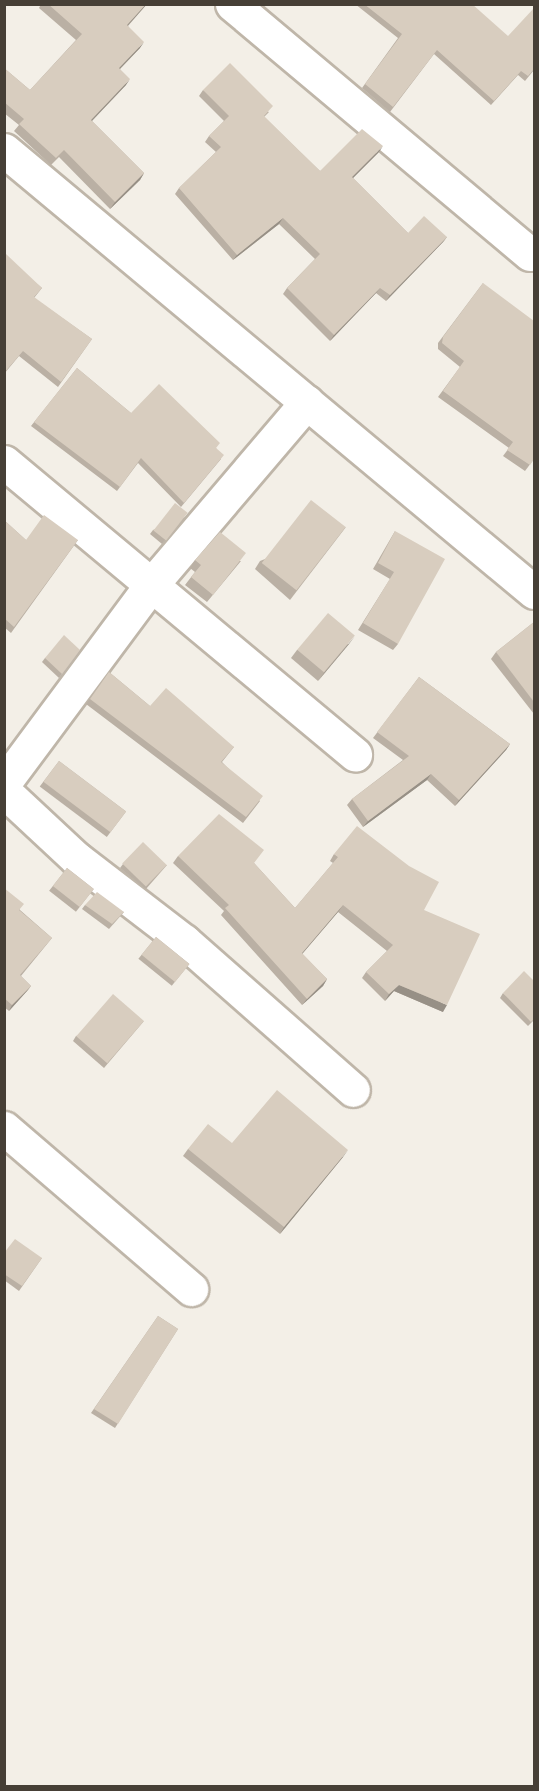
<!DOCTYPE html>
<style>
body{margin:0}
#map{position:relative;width:539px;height:1791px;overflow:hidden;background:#f3efe7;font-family:Jost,sans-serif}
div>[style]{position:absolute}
.roads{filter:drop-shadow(2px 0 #bfb6a9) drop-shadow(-2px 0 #bfb6a9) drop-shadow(0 2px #bfb6a9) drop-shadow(0 -2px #bfb6a9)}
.street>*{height:33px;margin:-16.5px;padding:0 16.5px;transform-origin:16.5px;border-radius:16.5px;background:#fff}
.wall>*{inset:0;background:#bab0a4;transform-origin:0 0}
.shaded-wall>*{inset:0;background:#979086}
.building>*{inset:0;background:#d8cdbf;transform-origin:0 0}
span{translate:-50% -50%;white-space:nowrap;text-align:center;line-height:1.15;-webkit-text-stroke:6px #fff;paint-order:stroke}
.frame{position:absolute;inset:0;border:6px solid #463f36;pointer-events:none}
</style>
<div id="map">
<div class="roads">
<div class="street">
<i style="left:232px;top:4px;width:389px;rotate:40deg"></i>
<i style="left:4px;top:150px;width:690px;rotate:39.83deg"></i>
<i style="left:4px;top:462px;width:457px;rotate:39.8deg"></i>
<i style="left:4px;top:783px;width:248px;rotate:-53.4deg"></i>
<i style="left:152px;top:584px;width:239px;rotate:-49.6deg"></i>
<i style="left:4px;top:791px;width:100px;rotate:43deg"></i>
<i style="left:77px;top:859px;width:135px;rotate:37.5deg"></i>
<i style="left:184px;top:941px;width:225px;rotate:41.4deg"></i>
<i style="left:4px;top:1128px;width:247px;rotate:40.7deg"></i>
</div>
</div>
<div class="wall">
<i style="clip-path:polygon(41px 4px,91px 4px,93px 6px,147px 4px,128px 26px,140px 48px,120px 69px,126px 85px,92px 121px,144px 173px,140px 180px,110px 209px,59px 157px,51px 165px,14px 131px,19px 125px,4px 113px,4px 68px,30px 90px,76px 40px,39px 8px)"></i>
<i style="clip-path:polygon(355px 4px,416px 4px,534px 70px,525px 81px,518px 75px,491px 105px,434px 54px,390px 112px,362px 88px,398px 38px)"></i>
<i style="clip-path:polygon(203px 90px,269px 112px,264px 117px,320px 171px,379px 152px,353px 178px,408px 233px,447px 237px,443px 242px,386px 301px,376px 293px,330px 341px,283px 294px,287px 288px,315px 259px,279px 224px,233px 260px,175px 194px,179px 188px,216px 152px,205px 142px,209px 136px,224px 121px,199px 96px)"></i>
<i style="clip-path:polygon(4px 256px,42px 288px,34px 298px,92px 339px,58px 387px,19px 356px,4px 374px)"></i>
<i style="clip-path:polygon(483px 283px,534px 459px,525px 471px,503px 456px,509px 448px,438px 397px,460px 367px,438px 349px,438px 343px)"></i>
<i style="clip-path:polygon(77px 368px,131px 413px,216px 448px,221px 459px,181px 507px,138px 463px,117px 491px,31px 426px)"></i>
<i style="clip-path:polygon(185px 517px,162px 544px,150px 534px,153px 530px)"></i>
<i style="clip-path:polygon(4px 520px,26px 540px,78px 540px,11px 633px,4px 627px)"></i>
<i style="clip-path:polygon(346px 527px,290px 600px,255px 569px,260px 561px)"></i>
<i style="clip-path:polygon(395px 531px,398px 644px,393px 650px,358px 630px,390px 579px,373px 569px)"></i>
<i style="clip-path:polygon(195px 560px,241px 561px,207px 602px,185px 585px,195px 572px,190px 568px)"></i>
<i style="clip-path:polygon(534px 622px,534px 714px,491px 659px,496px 652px)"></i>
<i style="clip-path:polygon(349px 644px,318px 681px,291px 658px,297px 650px)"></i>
<i style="clip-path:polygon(80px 650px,59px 678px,42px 662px,45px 658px)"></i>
<i style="clip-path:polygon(109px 672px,150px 706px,234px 747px,222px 762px,260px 801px,243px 823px,86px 704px)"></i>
<i style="clip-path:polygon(419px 677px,510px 744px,506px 750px,455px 806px,427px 780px,363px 827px,347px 805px,352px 799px,403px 760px,373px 738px)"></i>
<i style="left:59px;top:761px;width:84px;height:32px;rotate:37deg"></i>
<i style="clip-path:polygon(334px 854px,424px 910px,443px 1012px,394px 991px,385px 1001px,362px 978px,366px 972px,387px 951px,338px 912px,302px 954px,327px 979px,323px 986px,302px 1005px,221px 915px,224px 911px,173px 863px,178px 856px,254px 863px,295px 908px,333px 863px,330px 861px)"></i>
<i style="clip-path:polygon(123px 864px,167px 865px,146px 889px,120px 868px)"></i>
<i style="left:67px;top:868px;width:34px;height:29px;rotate:38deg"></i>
<i style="clip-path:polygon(4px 888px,20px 910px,52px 938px,21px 976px,31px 986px,27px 991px,9px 1011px,4px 1007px)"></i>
<i style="clip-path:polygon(85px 905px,124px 912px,109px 929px,82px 909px)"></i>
<i style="left:156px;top:937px;width:43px;height:28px;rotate:39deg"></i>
<i style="clip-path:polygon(503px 993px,534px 1020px,528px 1026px,500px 998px)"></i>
<i style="clip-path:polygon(144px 1021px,104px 1068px,73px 1041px,76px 1036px)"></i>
<i style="clip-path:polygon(232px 1143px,343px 1157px,280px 1234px,183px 1156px,188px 1149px)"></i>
<i style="clip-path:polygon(4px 1253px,42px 1258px,19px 1291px,4px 1280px)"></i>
<i style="clip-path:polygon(158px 1316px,178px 1329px,115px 1428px,91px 1413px)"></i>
</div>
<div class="shaded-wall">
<i style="clip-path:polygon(146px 4px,147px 4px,122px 32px,127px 25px)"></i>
<i style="clip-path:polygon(144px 42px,140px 48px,114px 75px,119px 68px)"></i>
<i style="clip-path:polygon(130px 79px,126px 85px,86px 127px,91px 120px)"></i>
<i style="clip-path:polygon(383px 146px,379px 152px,348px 183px,352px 177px)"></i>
<i style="clip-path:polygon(144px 173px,140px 180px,110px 209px,115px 202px)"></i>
<i style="clip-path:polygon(283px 218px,279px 224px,233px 260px,237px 255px)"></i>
<i style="clip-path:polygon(447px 237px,443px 242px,386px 301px,390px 295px)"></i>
<i style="clip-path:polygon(380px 288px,376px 293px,330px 341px,334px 335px)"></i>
<i style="clip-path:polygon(355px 636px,349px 644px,318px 681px,324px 673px)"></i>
<i style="clip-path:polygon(510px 744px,506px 750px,455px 806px,459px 800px)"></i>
<i style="clip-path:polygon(431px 774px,427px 780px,363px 827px,368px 821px)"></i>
<i style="clip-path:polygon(343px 905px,338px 912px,297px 960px,302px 953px)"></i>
<i style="clip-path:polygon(327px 979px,323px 986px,302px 1005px,307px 999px)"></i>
<i style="clip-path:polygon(399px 985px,447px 1005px,443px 1012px,394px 991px,385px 1001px,389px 994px)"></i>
<i style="clip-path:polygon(31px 986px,27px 991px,9px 1011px,12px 1005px)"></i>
<i style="clip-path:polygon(348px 1150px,343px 1157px,280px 1234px,284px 1227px)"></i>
</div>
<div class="building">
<i style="clip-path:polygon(48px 4px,91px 4px,93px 6px,94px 4px,146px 4px,127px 25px,144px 42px,119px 68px,130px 79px,91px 120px,144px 173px,115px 202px,64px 150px,56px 158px,19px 124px,24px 119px,4px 102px,4px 68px,30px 90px,82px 34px)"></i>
<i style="clip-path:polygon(364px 4px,472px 4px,508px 36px,534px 8px,534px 69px,528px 76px,521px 71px,494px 101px,437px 50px,393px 107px,365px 84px,402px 34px)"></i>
<i style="clip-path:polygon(230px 63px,273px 106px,264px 116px,320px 171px,362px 129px,383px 146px,352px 177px,408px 233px,424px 216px,447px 237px,390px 295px,380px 288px,334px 335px,287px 288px,320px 254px,283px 218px,237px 255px,179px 188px,221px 147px,209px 136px,229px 116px,203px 90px)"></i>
<i style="clip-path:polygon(6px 254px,42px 288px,34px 297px,92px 339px,61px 382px,23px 351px,4px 373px,4px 256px)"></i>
<i style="clip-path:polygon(483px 283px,534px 321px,534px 459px,530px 465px,507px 450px,513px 442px,443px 391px,464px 361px,442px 343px,443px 337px)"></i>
<i style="clip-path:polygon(77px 368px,131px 413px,159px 384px,220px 443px,216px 448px,224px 455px,184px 503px,141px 458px,120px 487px,34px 422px)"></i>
<i style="left:311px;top:500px;width:44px;height:80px;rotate:38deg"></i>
<i style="left:175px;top:503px;width:16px;height:35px;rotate:38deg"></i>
<i style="clip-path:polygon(44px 515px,78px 540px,14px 627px,4px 618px,4px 520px,26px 540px)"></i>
<i style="clip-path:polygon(395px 531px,445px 559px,398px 644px,363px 623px,394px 572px,378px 563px)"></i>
<i style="clip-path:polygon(220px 532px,246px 553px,213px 595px,191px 577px,201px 565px,195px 560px)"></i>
<i style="left:328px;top:613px;width:35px;height:48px;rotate:40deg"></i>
<i style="clip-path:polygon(534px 622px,534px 702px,496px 652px)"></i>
<i style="clip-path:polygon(64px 635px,80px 650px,62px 674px,45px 658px)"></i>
<i style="clip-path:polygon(109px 672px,150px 706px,166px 688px,234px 747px,221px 762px,263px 796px,246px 817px,90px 699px)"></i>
<i style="clip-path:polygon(419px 677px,510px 744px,459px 800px,431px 774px,368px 821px,352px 799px,409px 756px,377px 732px)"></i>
<i style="left:59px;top:761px;width:84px;height:26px;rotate:37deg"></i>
<i style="clip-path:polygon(219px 814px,264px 850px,254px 863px,295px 908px,338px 857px,334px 854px,357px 826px,409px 866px,439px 882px,424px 910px,480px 934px,447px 1005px,399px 985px,389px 994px,366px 972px,393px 945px,343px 905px,302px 953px,327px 979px,307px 999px,225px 908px,229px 905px,178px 856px)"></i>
<i style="left:143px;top:842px;width:33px;height:30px;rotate:44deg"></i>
<i style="left:67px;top:868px;width:34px;height:23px;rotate:38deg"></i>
<i style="clip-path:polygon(4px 888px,24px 904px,19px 910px,52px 938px,20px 975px,31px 986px,12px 1005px,4px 998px)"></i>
<i style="clip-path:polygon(97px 892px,124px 912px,112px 924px,85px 905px)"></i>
<i style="left:156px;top:937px;width:43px;height:23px;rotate:39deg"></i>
<i style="clip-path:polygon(524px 971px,534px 981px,534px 1019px,531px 1022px,503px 993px)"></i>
<i style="left:113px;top:994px;width:41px;height:56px;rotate:41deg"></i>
<i style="clip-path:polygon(277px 1090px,348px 1150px,284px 1227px,188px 1149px,208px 1124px,232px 1143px)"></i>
<i style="clip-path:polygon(15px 1239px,42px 1258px,22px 1286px,4px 1274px,4px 1253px)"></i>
<i style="clip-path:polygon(158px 1316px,178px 1329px,118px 1424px,94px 1409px)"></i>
</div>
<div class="frame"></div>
</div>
